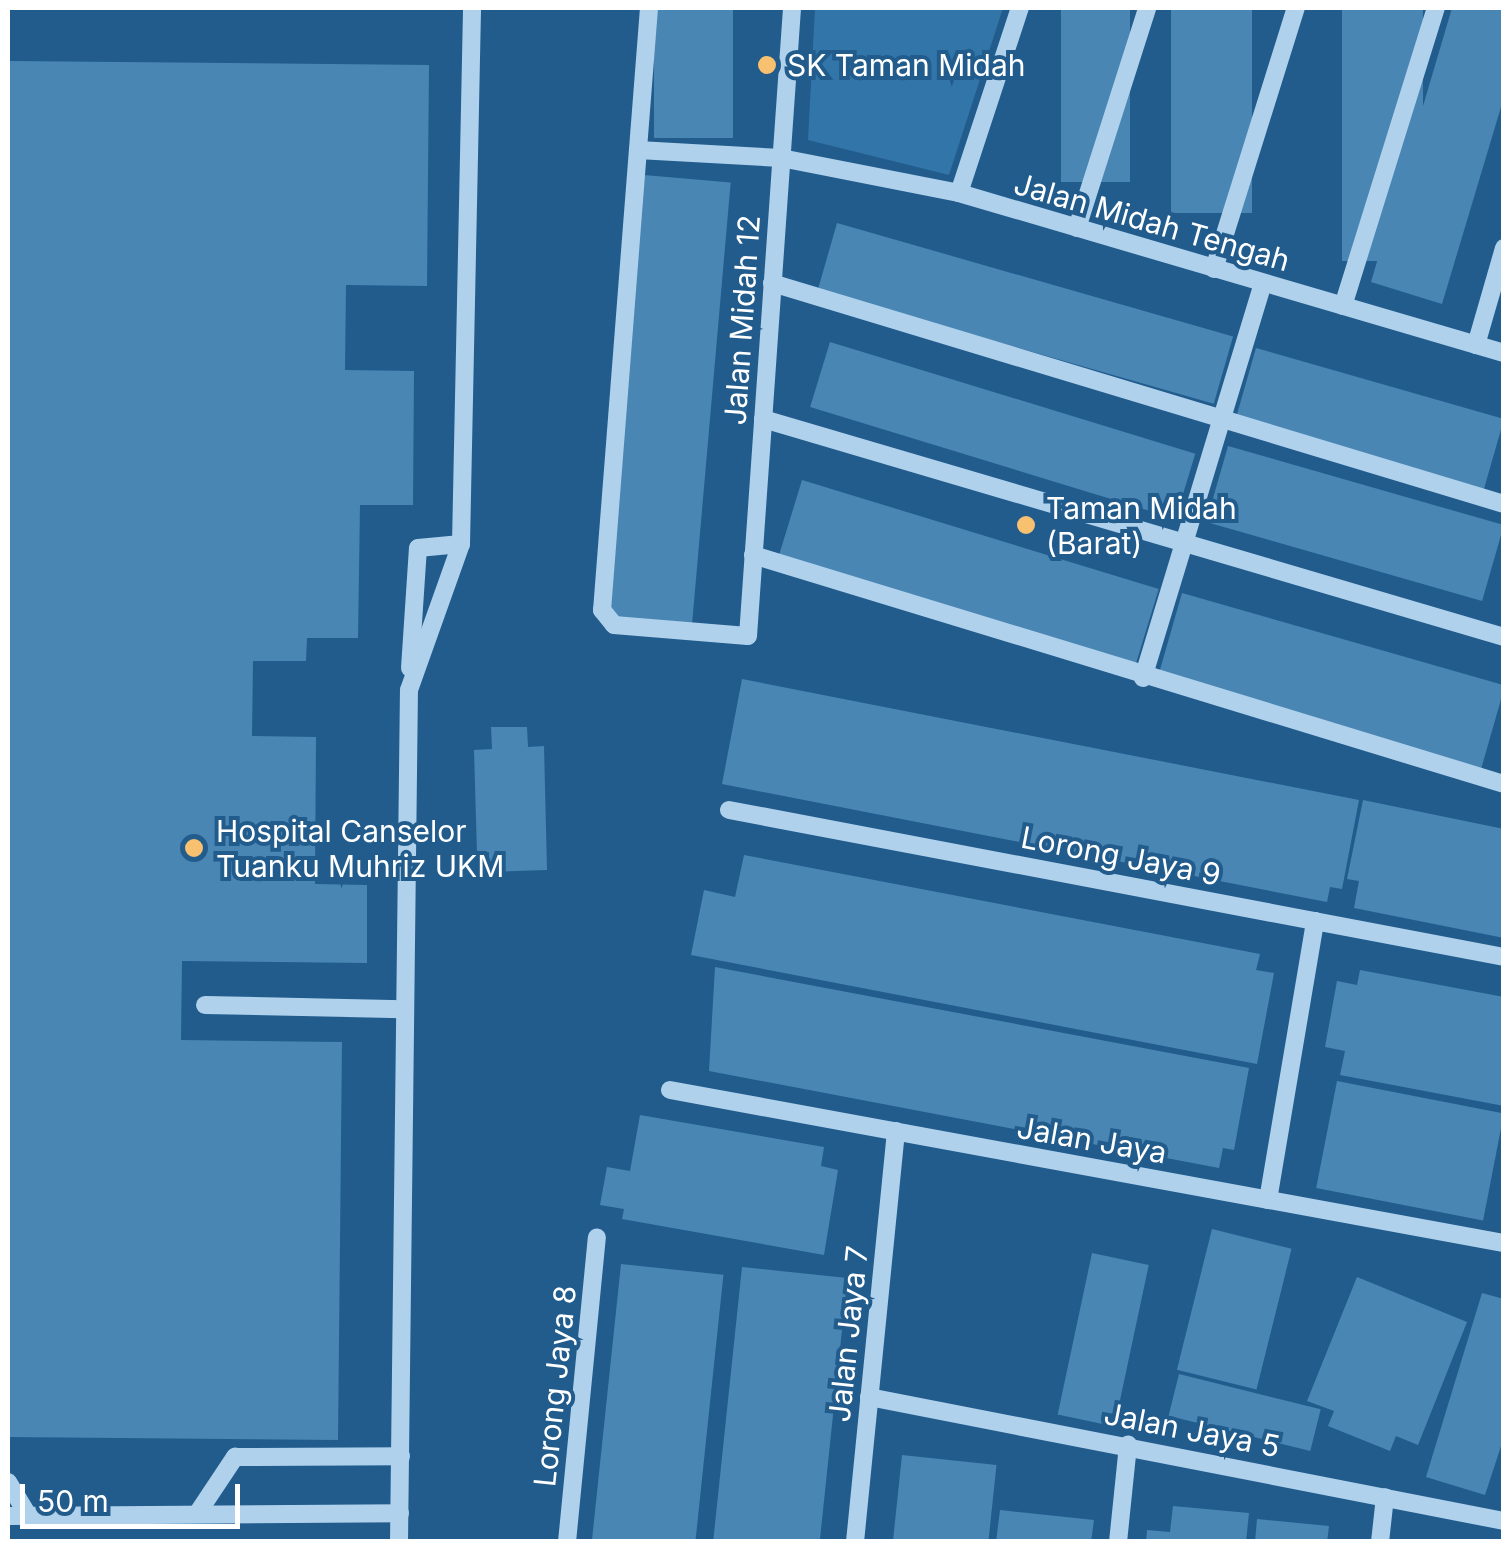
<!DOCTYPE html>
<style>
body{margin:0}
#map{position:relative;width:1511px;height:1549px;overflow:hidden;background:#215c8d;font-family:Inter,sans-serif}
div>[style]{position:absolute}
.green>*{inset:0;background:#3275a8}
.building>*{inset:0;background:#4a86b4;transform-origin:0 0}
.minor>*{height:18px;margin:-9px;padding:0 9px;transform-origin:9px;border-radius:9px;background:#afd1ec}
.dots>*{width:28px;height:28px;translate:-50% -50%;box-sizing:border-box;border:5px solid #215c8d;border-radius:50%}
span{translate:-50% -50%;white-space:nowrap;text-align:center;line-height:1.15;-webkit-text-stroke:8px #215c8d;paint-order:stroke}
.poi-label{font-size:30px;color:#fff}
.left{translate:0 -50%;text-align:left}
.street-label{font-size:30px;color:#fff}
.frame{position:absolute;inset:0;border:10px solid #fff;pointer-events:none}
.scale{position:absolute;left:20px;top:1484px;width:220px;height:45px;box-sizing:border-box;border:5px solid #fff;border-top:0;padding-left:12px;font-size:30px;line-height:35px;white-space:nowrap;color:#fff;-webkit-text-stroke:8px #215c8d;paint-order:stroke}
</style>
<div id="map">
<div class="green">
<i style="clip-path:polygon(815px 8px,1003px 8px,949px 175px,808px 140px)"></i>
</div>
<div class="building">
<i style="left:654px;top:8px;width:79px;height:130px"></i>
<i style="left:1061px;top:8px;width:69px;height:174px"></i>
<i style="left:1171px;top:8px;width:81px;height:205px"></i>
<i style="left:1342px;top:8px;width:81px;height:253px"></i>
<i style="clip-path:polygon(1452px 8px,1504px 8px,1504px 97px,1442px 304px,1371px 282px)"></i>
<i style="clip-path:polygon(8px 61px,429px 65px,427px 286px,346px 285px,345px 370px,414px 371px,413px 505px,360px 505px,358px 638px,307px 638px,306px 661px,253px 661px,252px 736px,316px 737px,315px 884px,367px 885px,367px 963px,182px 961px,181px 1040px,342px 1042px,338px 1440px,8px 1437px)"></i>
<i style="left:644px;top:175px;width:87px;height:447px;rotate:5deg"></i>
<i style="left:837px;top:223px;width:412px;height:70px;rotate:16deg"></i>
<i style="left:830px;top:342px;width:382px;height:68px;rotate:17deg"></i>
<i style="left:1256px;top:348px;width:258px;height:79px;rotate:16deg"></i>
<i style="left:1228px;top:446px;width:287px;height:79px;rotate:16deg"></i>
<i style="left:802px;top:480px;width:373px;height:85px;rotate:17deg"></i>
<i style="left:1182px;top:593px;width:336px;height:86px;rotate:16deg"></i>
<i style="clip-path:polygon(742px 679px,1359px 800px,1342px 889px,1330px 887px,1327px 902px,722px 784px)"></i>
<i style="clip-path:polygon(491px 727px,527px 727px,528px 747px,544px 746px,547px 870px,489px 872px,489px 852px,477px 853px,474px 750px,492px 749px)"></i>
<i style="clip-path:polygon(1363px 800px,1504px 829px,1504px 938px,1354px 908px,1359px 881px,1347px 879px)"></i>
<i style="clip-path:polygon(744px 855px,1260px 954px,1256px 970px,1274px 973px,1257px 1064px,691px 955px,704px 890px,735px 897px)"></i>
<i style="clip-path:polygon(715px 967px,1249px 1068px,1234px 1150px,1223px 1148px,1219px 1168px,709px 1071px)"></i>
<i style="clip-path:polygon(1360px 970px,1504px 997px,1504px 1106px,1340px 1075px,1345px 1051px,1325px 1047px,1337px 981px,1357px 985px)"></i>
<i style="left:1337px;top:1081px;width:170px;height:109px;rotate:11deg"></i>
<i style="clip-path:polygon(640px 1115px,824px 1147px,821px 1166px,838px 1170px,824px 1255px,622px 1219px,624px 1209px,600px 1205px,607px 1167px,630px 1171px)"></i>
<i style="left:1212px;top:1229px;width:82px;height:145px;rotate:14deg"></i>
<i style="left:1092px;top:1253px;width:58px;height:165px;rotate:12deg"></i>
<i style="left:621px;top:1264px;width:103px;height:279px;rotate:6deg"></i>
<i style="left:742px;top:1267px;width:106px;height:277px;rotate:6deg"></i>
<i style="clip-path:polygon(1357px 1277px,1467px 1322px,1418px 1445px,1396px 1436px,1390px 1451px,1328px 1426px,1334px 1411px,1307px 1401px)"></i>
<i style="clip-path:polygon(1482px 1293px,1504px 1299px,1504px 1437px,1485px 1495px,1426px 1477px)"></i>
<i style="left:1179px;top:1374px;width:146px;height:43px;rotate:14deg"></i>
<i style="left:902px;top:1455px;width:95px;height:87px;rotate:6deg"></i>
<i style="clip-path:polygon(1173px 1506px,1249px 1513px,1246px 1542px,1146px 1542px,1147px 1530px,1170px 1532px)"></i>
<i style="clip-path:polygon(1000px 1510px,1094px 1520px,1091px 1542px,996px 1542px)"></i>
<i style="clip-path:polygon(1257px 1519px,1329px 1526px,1327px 1542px,1255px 1542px)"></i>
</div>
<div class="minor">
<i style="left:649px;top:8px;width:604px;rotate:94.46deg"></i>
<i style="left:602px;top:610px;width:19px;rotate:51deg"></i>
<i style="left:614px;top:625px;width:134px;rotate:4.7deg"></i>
<i style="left:748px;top:636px;width:630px;rotate:-85.99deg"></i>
<i style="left:638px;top:150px;width:143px;rotate:3.2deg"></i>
<i style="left:781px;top:158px;width:181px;rotate:11.1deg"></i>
<i style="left:959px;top:193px;width:568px;rotate:16.36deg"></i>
<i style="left:959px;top:193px;width:195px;rotate:-71.8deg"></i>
<i style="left:1077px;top:228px;width:231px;rotate:-72.3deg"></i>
<i style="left:1214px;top:269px;width:274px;rotate:-72.6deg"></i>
<i style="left:772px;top:283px;width:765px;rotate:16.8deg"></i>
<i style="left:1343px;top:306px;width:312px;rotate:-72.7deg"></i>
<i style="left:1476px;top:345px;width:101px;rotate:-73.9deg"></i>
<i style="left:763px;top:419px;width:772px;rotate:16.39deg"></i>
<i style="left:753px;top:555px;width:785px;rotate:16.96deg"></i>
<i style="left:410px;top:668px;width:120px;rotate:-86.2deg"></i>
<i style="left:418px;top:548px;width:43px;rotate:-5.3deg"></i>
<i style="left:1143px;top:678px;width:413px;rotate:-73.1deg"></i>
<i style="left:729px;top:810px;width:789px;rotate:10.74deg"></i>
<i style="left:205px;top:1005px;width:198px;rotate:1.2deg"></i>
<i style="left:670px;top:1090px;width:848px;rotate:10.4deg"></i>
<i style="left:1268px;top:1200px;width:283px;rotate:-80.4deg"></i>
<i style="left:869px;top:1397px;width:647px;rotate:11.05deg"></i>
<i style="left:8px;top:1482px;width:39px;rotate:59deg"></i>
<i style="left:197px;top:1514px;width:69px;rotate:-56.3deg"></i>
<i style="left:235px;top:1457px;width:166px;rotate:-0.3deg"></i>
<i style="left:8px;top:1516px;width:392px;rotate:-0.4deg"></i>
<i style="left:399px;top:1542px;width:852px;rotate:-89.33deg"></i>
<i style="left:409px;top:690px;width:155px;rotate:-70.4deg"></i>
<i style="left:461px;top:544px;width:536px;rotate:-88.82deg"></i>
<i style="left:567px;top:1542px;width:306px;rotate:-84.4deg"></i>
<i style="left:855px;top:1542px;width:413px;rotate:-84.3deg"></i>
<i style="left:1118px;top:1542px;width:98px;rotate:-84.1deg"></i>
<i style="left:1380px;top:1542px;width:45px;rotate:-83.7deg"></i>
</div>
<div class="dots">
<i style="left:767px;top:65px;background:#f8c170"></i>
<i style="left:1026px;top:525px;background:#f8c170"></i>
<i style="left:194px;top:848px;background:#f8c170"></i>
</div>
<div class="poi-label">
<span class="left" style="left:787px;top:65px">SK Taman Midah</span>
<span class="left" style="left:1046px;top:525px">Taman Midah<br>(Barat)</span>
<span class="left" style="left:216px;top:848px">Hospital Canselor<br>Tuanku Muhriz UKM</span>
</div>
<div class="street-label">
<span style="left:1152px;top:222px;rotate:16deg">Jalan Midah Tengah</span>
<span style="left:742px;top:320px;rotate:-86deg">Jalan Midah 12</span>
<span style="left:1121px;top:856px;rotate:11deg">Lorong Jaya 9</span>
<span style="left:1092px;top:1140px;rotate:10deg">Jalan Jaya</span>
<span style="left:848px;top:1334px;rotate:-84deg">Jalan Jaya 7</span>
<span style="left:555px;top:1386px;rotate:-84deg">Lorong Jaya 8</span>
<span style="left:1192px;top:1430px;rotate:11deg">Jalan Jaya 5</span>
</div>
<div class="frame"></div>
<div class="scale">50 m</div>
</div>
